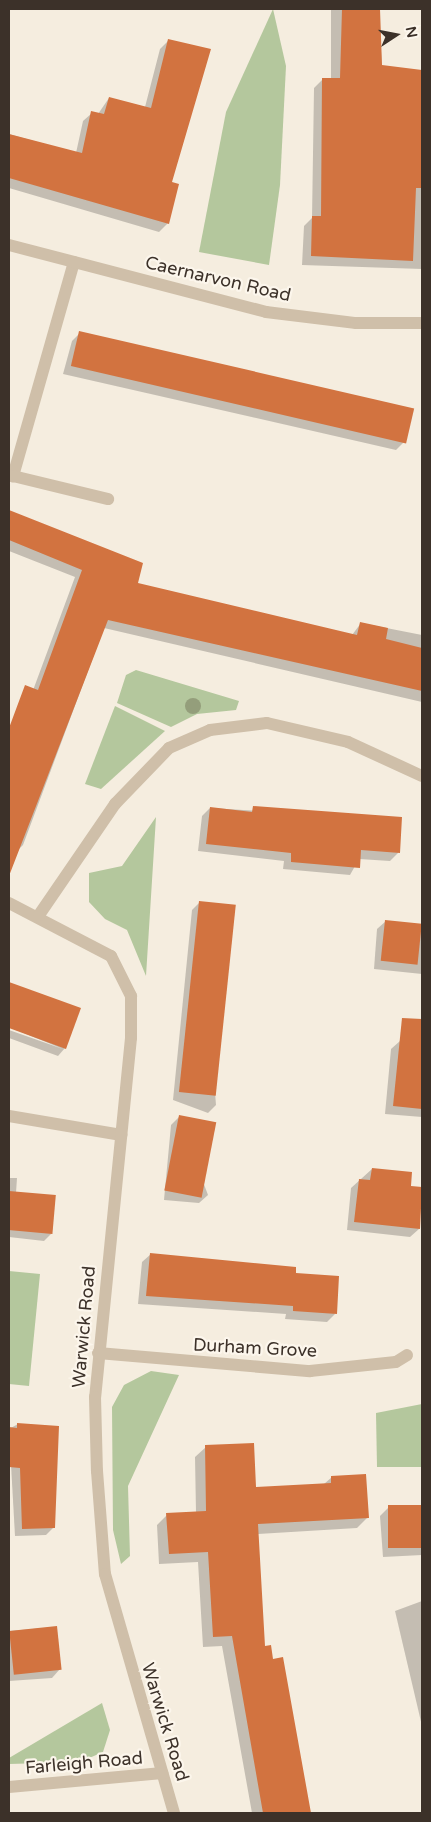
<!DOCTYPE html>
<style>
body{margin:0}
#map{position:relative;width:431px;height:1822px;overflow:hidden;background:#f5eddf;font-family:"Varela Round",sans-serif}
div>[style]{position:absolute}
.green>*{inset:0;background:#b4c79d}
.shadow>*{inset:0;background:#0003}
.building>*{inset:0;background:#d27340;transform-origin:0 0}
.service>*{height:12px;margin:-6px;padding:0 6px;transform-origin:6px;border-radius:6px;background:#cfbfa9}
.minor>*{height:12px;margin:-6px;padding:0 6px;transform-origin:6px;border-radius:6px;background:#cfbfa9}
.trees>*{width:16px;height:16px;margin:-8px;border-radius:50%;background:#949e7b}
span{translate:-50% -50%;white-space:nowrap;text-align:center;line-height:1.15;-webkit-text-stroke:4.5px #fcf6ec;paint-order:stroke}
.street-label{font-size:18px;color:#3c3129}
.frame{position:absolute;inset:0;border:10px solid #3c3129;pointer-events:none}
.north{position:absolute;left:371px;top:10px;width:50px;height:50px;-webkit-text-stroke:4px #fcf6ec;paint-order:stroke;rotate:79deg;font-size:14px;font-weight:700;line-height:20px;text-align:center;color:#3c3129}
.north::after{content:'';display:block;margin:auto;width:18px;height:22px;background:#3c3129;clip-path:polygon(50% 0,100% 100%,50% 72%,0 100%)}
</style>
<div id="map">
<div class="green">
<i style="clip-path:polygon(273px 9px,286px 66px,280px 185px,269px 265px,199px 252px,226px 112px)"></i>
<i style="clip-path:polygon(136px 670px,239px 701px,236px 710px,197px 714px,171px 727px,117px 703px,126px 675px)"></i>
<i style="clip-path:polygon(115px 706px,165px 731px,101px 789px,85px 784px)"></i>
<i style="clip-path:polygon(156px 817px,146px 976px,127px 930px,105px 919px,89px 902px,89px 873px,122px 866px)"></i>
<i style="clip-path:polygon(9px 1271px,40px 1274px,29px 1386px,9px 1384px)"></i>
<i style="clip-path:polygon(151px 1371px,179px 1375px,128px 1486px,130px 1556px,121px 1564px,113px 1530px,112px 1407px,124px 1385px)"></i>
<i style="clip-path:polygon(422px 1404px,422px 1467px,377px 1467px,376px 1413px)"></i>
<i style="clip-path:polygon(102px 1703px,110px 1730px,103px 1752px,80px 1762px,9px 1764px,9px 1758px)"></i>
</div>
<div class="shadow">
<i style="clip-path:polygon(331px 9px,379px 9px,384px 113px,422px 154px,422px 269px,302px 265px,304px 226px,312px 218px,314px 88px,323px 79px,331px 79px)"></i>
<i style="clip-path:polygon(169px 40px,170px 183px,168px 223px,159px 232px,9px 188px,9px 134px,76px 153px,83px 121px,92px 113px,98px 114px,109px 98px,145px 107px,160px 49px)"></i>
<i style="clip-path:polygon(80px 333px,404px 442px,396px 450px,63px 374px,72px 341px)"></i>
<i style="clip-path:polygon(9px 511px,142px 564px,137px 584px,352px 635px,361px 623px,422px 635px,422px 702px,104px 628px,23px 845px,15px 853px,9px 851px,9px 755px,75px 577px,9px 551px)"></i>
<i style="clip-path:polygon(210px 808px,401px 819px,398px 853px,390px 861px,359px 859px,350px 875px,283px 869px,284px 861px,198px 851px,202px 816px)"></i>
<i style="clip-path:polygon(200px 902px,216px 1105px,208px 1113px,173px 1100px,192px 910px)"></i>
<i style="clip-path:polygon(386px 921px,422px 925px,422px 974px,374px 969px,377px 929px)"></i>
<i style="clip-path:polygon(9px 984px,79px 1009px,65px 1048px,58px 1056px,9px 1038px,9px 1030px,63px 1049px,9px 1027px)"></i>
<i style="clip-path:polygon(400px 1041px,422px 1043px,422px 1117px,385px 1114px,391px 1049px)"></i>
<i style="clip-path:polygon(179px 1117px,208px 1195px,199px 1203px,164px 1200px,171px 1125px)"></i>
<i style="clip-path:polygon(372px 1169px,409px 1187px,422px 1188px,419px 1229px,410px 1237px,347px 1230px,351px 1188px)"></i>
<i style="clip-path:polygon(9px 1178px,17px 1178px,16px 1193px,52px 1233px,44px 1241px,9px 1237px)"></i>
<i style="clip-path:polygon(151px 1254px,294px 1274px,335px 1314px,327px 1322px,285px 1319px,286px 1314px,138px 1304px,142px 1262px)"></i>
<i style="clip-path:polygon(18px 1424px,53px 1528px,46px 1535px,15px 1536px,9px 1429px)"></i>
<i style="clip-path:polygon(206px 1447px,255px 1489px,324px 1484px,332px 1477px,367px 1518px,357px 1528px,258px 1534px,264px 1648px,272px 1661px,282px 1659px,310px 1813px,252px 1813px,222px 1646px,203px 1647px,198px 1562px,159px 1564px,157px 1525px,167px 1515px,196px 1513px,195px 1457px)"></i>
<i style="clip-path:polygon(422px 1506px,422px 1555px,383px 1557px,380px 1516px,388px 1508px)"></i>
<i style="clip-path:polygon(422px 1601px,422px 1726px,395px 1611px)"></i>
<i style="clip-path:polygon(56px 1627px,60px 1669px,52px 1678px,9px 1681px,9px 1631px)"></i>
</div>
<div class="building">
<i style="clip-path:polygon(342px 9px,380px 9px,382px 65px,422px 70px,422px 188px,416px 188px,413px 261px,311px 256px,312px 216px,321px 216px,322px 78px,340px 78px)"></i>
<i style="clip-path:polygon(168px 39px,211px 49px,172px 182px,179px 184px,169px 224px,9px 178px,9px 134px,82px 153px,91px 111px,104px 114px,109px 97px,151px 108px)"></i>
<i style="left:79px;top:331px;width:344px;height:36px;rotate:13deg"></i>
<i style="clip-path:polygon(9px 510px,143px 563px,138px 583px,357px 635px,360px 622px,388px 628px,386px 639px,422px 648px,422px 691px,108px 620px,9px 876px,9px 728px,25px 685px,38px 690px,82px 570px,9px 540px)"></i>
<i style="clip-path:polygon(253px 806px,402px 817px,400px 853px,361px 850px,360px 868px,291px 862px,291px 853px,206px 844px,210px 807px,252px 812px)"></i>
<i style="left:199px;top:901px;width:37px;height:192px;rotate:6deg"></i>
<i style="left:385px;top:920px;width:37px;height:41px;rotate:6deg"></i>
<i style="clip-path:polygon(9px 982px,81px 1008px,66px 1049px,9px 1028px)"></i>
<i style="clip-path:polygon(402px 1018px,422px 1019px,422px 1109px,393px 1106px)"></i>
<i style="left:179px;top:1115px;width:38px;height:77px;rotate:11deg"></i>
<i style="clip-path:polygon(372px 1168px,412px 1172px,411px 1186px,422px 1187px,420px 1229px,354px 1222px,359px 1179px,370px 1180px)"></i>
<i style="left:9px;top:1191px;width:47px;height:39px;rotate:5deg"></i>
<i style="clip-path:polygon(150px 1253px,296px 1267px,296px 1273px,339px 1276px,337px 1314px,293px 1311px,293px 1306px,146px 1296px)"></i>
<i style="clip-path:polygon(17px 1423px,59px 1426px,55px 1528px,22px 1529px,20px 1468px,9px 1467px,9px 1427px,17px 1428px)"></i>
<i style="clip-path:polygon(254px 1443px,256px 1487px,331px 1483px,331px 1476px,366px 1474px,369px 1518px,258px 1524px,265px 1646px,271px 1645px,273px 1659px,283px 1657px,311px 1813px,263px 1813px,232px 1636px,213px 1637px,208px 1552px,169px 1554px,166px 1513px,206px 1511px,205px 1445px)"></i>
<i style="left:422px;top:1505px;width:43px;height:34px;rotate:90deg"></i>
<i style="left:57px;top:1626px;width:44px;height:48px;rotate:84deg"></i>
</div>
<div class="service">
<i style="left:74px;top:262px;width:223px;rotate:105.9deg"></i>
<i style="left:13px;top:476px;width:98px;rotate:13.6deg"></i>
<i style="left:9px;top:1116px;width:114px;rotate:9.6deg"></i>
</div>
<div class="minor">
<i style="left:9px;top:245px;width:266px;rotate:14.6deg"></i>
<i style="left:266px;top:312px;width:91px;rotate:7deg"></i>
<i style="left:356px;top:323px;width:66px"></i>
<i style="left:9px;top:903px;width:115px;rotate:27.5deg"></i>
<i style="left:111px;top:956px;width:45px;rotate:63.4deg"></i>
<i style="left:131px;top:996px;width:42px;rotate:90deg"></i>
<i style="left:131px;top:1038px;width:361px;rotate:95.7deg"></i>
<i style="left:95px;top:1397px;width:74px;rotate:88.5deg"></i>
<i style="left:97px;top:1471px;width:103px;rotate:85.6deg"></i>
<i style="left:105px;top:1574px;width:249px;rotate:73.9deg"></i>
<i style="left:39px;top:915px;width:135px;rotate:-55.6deg"></i>
<i style="left:115px;top:804px;width:78px;rotate:-46deg"></i>
<i style="left:169px;top:748px;width:45px;rotate:-23.7deg"></i>
<i style="left:210px;top:730px;width:57px;rotate:-7deg"></i>
<i style="left:267px;top:723px;width:83px;rotate:13.2deg"></i>
<i style="left:348px;top:742px;width:81px;rotate:24.7deg"></i>
<i style="left:98px;top:1353px;width:213px;rotate:4.9deg"></i>
<i style="left:310px;top:1371px;width:86px;rotate:-6deg"></i>
<i style="left:396px;top:1362px;width:13px;rotate:-32deg"></i>
<i style="left:9px;top:1787px;width:154px;rotate:-5.2deg"></i>
</div>
<div class="trees">
<i style="left:193px;top:706px"></i>
</div>
<div class="street-label">
<span style="left:218px;top:279px;rotate:13deg">Caernarvon Road</span>
<span style="left:84px;top:1327px;rotate:-85deg">Warwick Road</span>
<span style="left:255px;top:1348px;rotate:3deg">Durham Grove</span>
<span style="left:165px;top:1722px;rotate:73deg">Warwick Road</span>
<span style="left:84px;top:1763px;rotate:-5deg">Farleigh Road</span>
</div>
<div class="frame"></div>
<div class="north">N</div>
</div>
